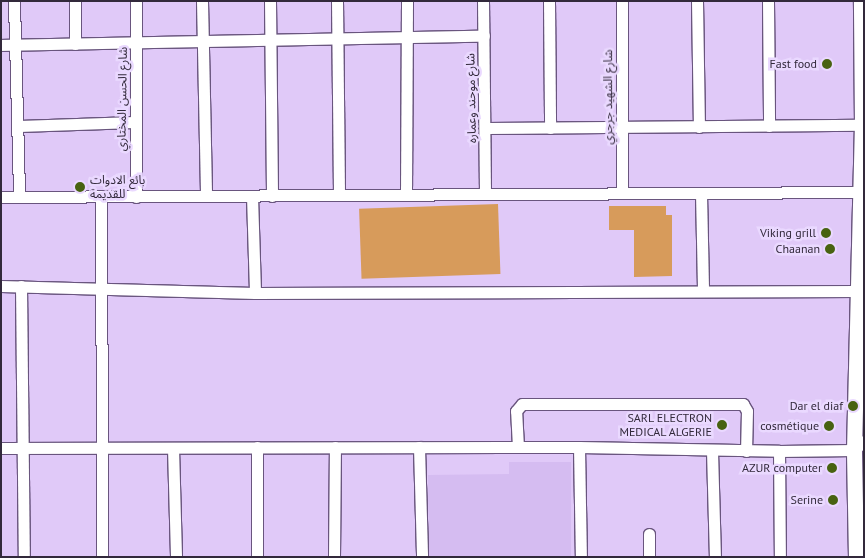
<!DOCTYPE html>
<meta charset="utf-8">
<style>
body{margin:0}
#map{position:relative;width:865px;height:558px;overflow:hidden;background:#e0c9f8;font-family:"PT Sans","Noto Sans Arabic",sans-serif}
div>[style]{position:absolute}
.built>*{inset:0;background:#d5bcf1}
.green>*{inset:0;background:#d79b5b;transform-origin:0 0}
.roads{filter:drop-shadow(1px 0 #69557e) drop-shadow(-1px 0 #69557e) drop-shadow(0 1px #69557e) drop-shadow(0 -1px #69557e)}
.minor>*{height:11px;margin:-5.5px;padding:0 5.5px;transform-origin:5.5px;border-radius:5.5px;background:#fff}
.secondary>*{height:15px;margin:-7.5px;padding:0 7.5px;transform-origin:7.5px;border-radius:7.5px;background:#fff}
.dots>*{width:14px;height:14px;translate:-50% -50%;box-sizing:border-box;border:2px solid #ead9ff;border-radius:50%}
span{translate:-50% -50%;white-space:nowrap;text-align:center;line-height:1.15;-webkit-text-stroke:5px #ead9ff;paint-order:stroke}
.poi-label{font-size:12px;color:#32293b}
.right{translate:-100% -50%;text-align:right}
.left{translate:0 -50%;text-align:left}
.street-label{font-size:12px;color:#32293b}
.frame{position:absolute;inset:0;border:2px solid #32293b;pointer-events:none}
</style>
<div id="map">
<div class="built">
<i style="clip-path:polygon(509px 462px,571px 462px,571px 557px,429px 557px,428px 475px,509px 474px)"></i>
</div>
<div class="green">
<i style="left:498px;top:204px;width:70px;height:139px;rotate:88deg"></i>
<i style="clip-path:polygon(609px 206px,666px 206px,666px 215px,672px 215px,672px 276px,634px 277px,634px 230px,609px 230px)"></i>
</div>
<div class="roads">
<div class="minor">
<i style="left:14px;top:1px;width:196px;rotate:88.5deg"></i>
<i style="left:202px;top:1px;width:195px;rotate:88.8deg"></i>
<i style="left:270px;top:1px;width:195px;rotate:89.4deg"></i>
<i style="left:337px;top:1px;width:194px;rotate:89.4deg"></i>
<i style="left:483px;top:1px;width:193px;rotate:89.4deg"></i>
<i style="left:549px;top:1px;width:127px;rotate:89.5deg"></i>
<i style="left:622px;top:1px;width:192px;rotate:90deg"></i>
<i style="left:697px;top:1px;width:126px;rotate:89.1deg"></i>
<i style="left:768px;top:1px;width:125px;rotate:89.5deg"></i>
<i style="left:75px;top:44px;width:43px;rotate:-90deg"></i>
<i style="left:1px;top:45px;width:483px;rotate:-1.1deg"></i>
<i style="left:19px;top:126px;width:115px;rotate:-2deg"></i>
<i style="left:486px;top:128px;width:376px;rotate:-0.5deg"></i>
<i style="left:701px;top:193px;width:98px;rotate:88.8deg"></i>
<i style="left:406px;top:194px;width:193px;rotate:-89.7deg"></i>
<i style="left:252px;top:196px;width:97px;rotate:88.2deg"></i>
<i style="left:1px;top:197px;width:859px;rotate:-0.33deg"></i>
<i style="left:101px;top:197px;width:360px;rotate:89.8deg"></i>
<i style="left:136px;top:197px;width:196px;rotate:-90deg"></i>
<i style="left:1px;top:286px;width:254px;rotate:1.6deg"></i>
<i style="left:255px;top:293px;width:602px;rotate:-0.19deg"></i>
<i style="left:21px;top:286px;width:271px;rotate:89.4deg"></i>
<i style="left:419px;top:447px;width:110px;rotate:88.4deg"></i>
<i style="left:518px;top:447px;width:36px;rotate:-93deg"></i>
<i style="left:516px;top:411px;width:9px;rotate:-49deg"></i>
<i style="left:522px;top:404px;width:221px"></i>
<i style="left:743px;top:404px;width:8px;rotate:60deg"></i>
<i style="left:747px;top:411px;width:40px;rotate:91.4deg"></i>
<i style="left:579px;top:447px;width:110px;rotate:89deg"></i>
<i style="left:1px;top:448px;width:578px;rotate:-0.1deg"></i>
<i style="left:579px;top:447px;width:200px;rotate:1.1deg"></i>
<i style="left:779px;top:451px;width:75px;rotate:-0.8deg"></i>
<i style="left:854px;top:450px;width:13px;rotate:-42deg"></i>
<i style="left:173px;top:448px;width:109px;rotate:88.4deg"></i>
<i style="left:712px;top:451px;width:106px;rotate:88.4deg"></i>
<i style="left:779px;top:451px;width:106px;rotate:89.5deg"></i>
<i style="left:257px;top:557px;width:110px;rotate:-90deg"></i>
<i style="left:334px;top:557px;width:110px;rotate:-89.5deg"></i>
<i style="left:649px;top:557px;width:23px;rotate:-90deg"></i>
</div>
<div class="secondary">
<i style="left:856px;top:557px;width:107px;rotate:-91.1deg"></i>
<i style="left:854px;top:450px;width:325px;rotate:-88.6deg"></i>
<i style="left:862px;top:125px;width:124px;rotate:-90.5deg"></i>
</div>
</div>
<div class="dots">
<i style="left:827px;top:64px;background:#486211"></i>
<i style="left:80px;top:187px;background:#486211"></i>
<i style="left:826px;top:233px;background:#486211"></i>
<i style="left:830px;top:249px;background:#486211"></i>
<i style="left:853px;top:406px;background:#486211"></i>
<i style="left:722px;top:425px;background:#486211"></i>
<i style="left:829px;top:426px;background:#486211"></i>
<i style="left:832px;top:468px;background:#486211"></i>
<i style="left:833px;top:500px;background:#486211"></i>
</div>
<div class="poi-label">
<span class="right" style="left:817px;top:64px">Fast food</span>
<span class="left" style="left:90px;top:187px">بائع الادوات<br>للقديمة</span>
<span class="right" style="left:816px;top:233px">Viking grill</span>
<span class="right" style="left:820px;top:249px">Chaanan</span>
<span class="right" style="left:843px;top:406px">Dar el diaf</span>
<span class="right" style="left:712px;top:425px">SARL ELECTRON<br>MEDICAL ALGERIE</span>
<span class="right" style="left:819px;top:426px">cosmétique</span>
<span class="right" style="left:822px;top:468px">AZUR computer</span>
<span class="right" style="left:823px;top:500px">Serine</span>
</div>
<div class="street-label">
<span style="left:608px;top:97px;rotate:-90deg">شارع الشهيد جرجري</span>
<span style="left:471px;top:98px;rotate:-91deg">شارع موحند وعماره</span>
<span style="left:122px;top:99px;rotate:-89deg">شارع الحسن المختاري</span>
</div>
<div class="frame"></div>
</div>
